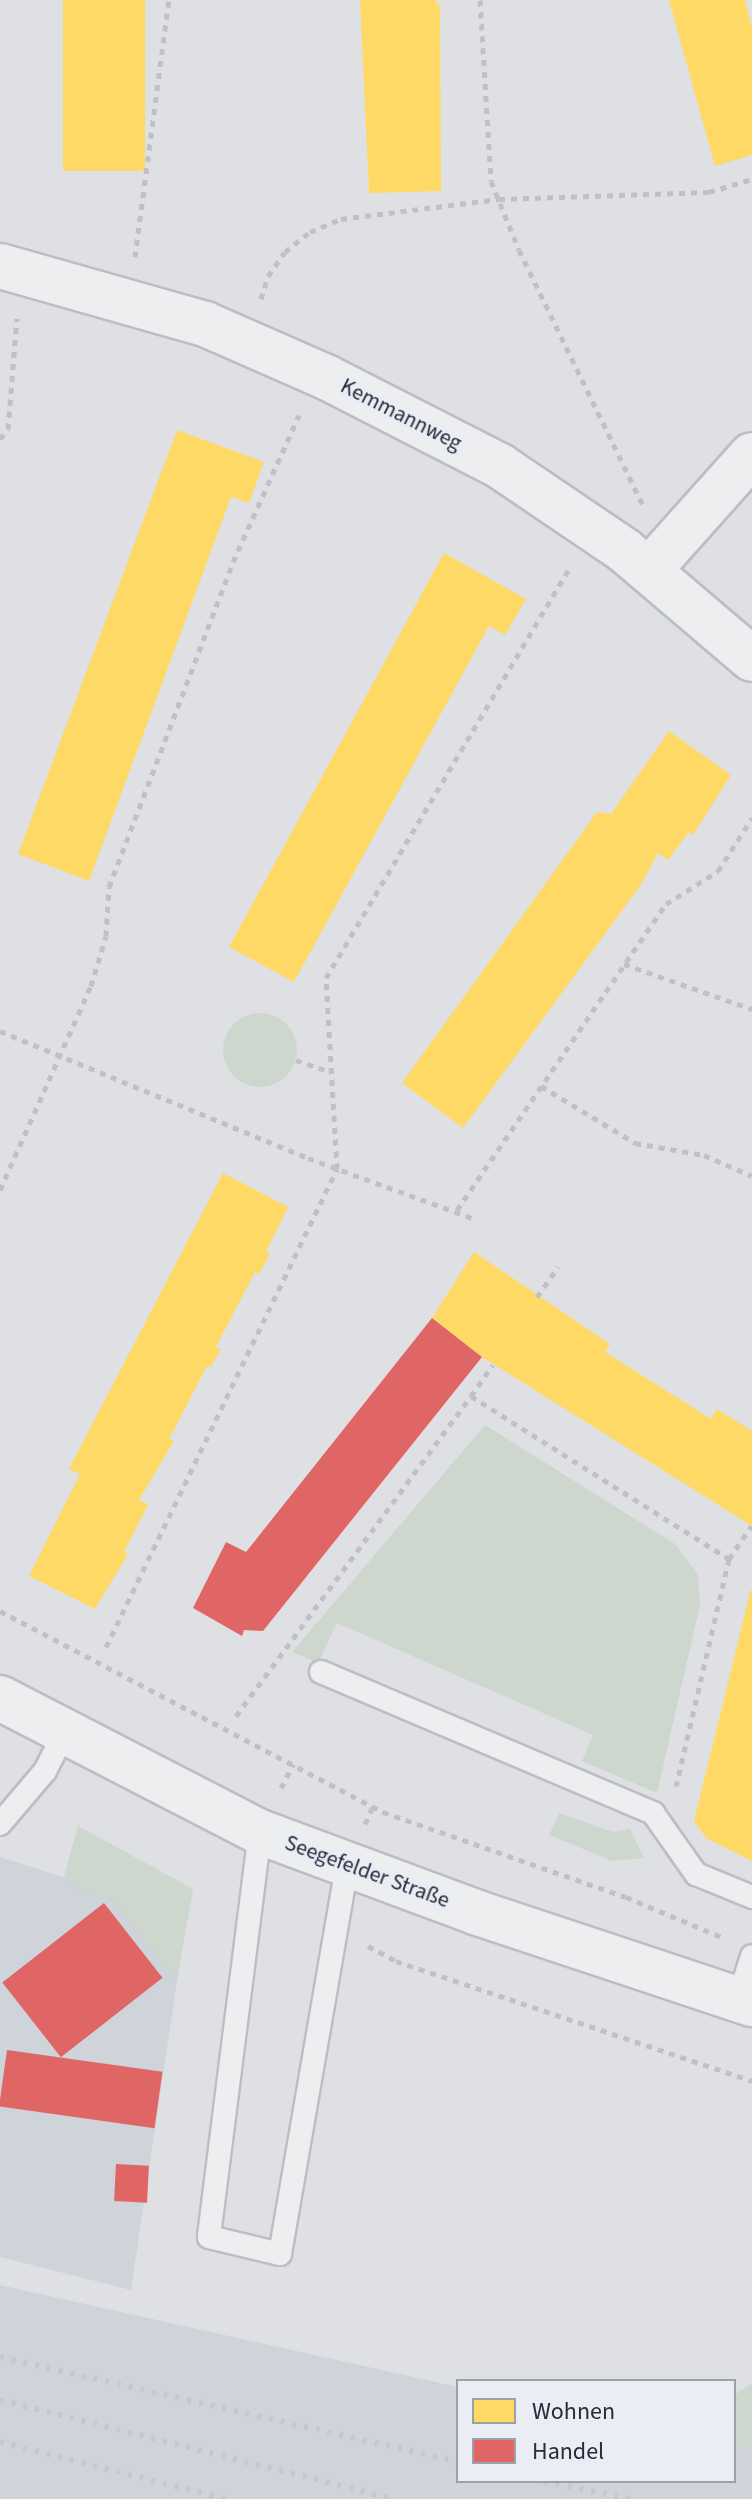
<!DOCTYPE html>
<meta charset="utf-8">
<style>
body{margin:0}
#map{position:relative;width:752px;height:2499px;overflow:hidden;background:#dee0e3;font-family:"Source Sans 3",sans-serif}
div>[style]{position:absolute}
.built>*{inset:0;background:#cfd3da}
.green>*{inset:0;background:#ced7ce}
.round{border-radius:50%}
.homes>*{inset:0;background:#ffd966;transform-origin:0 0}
.shops>*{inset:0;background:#e06666;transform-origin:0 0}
.path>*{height:5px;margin-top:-2.5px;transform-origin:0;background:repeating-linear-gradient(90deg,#c0c1c6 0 6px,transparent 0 12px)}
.roads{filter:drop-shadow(2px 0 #bcbec1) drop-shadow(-2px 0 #bcbec1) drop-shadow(0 2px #bcbec1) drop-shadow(0 -2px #bcbec1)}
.service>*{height:22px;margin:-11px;padding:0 11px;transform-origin:11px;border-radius:11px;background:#edeef0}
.minor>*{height:44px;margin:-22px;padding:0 22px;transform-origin:22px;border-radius:22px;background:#edeef0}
.tertiary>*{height:44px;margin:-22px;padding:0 22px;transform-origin:22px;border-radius:22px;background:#edeef0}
.rail>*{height:6px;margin-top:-3px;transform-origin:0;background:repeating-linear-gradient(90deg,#c6c8cb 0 4px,transparent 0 12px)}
span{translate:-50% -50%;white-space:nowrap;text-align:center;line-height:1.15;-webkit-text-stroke:8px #eaeef4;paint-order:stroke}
.street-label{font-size:22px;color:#252c3c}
.legend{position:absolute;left:456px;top:2379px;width:280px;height:104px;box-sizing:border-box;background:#eaeef4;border:2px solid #9ba0aa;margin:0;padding:10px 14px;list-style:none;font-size:24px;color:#252c3c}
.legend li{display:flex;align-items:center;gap:16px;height:40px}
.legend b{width:40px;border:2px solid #9ba0aa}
</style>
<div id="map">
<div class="built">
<i style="clip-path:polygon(0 1857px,132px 1899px,178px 1974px,131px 2290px,0 2257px)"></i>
<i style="clip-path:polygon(0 2285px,458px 2387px,458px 2481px,734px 2481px,734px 2446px,752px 2450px,752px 2499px,0 2499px)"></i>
</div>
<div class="green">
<i class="round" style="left:223px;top:1013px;width:74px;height:74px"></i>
<i style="clip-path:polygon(485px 1425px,675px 1544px,698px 1575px,700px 1605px,657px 1793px,582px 1761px,593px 1735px,337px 1623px,318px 1663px,292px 1652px)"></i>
<i style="clip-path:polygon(559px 1813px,613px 1832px,630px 1829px,644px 1858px,612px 1861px,549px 1835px)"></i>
<i style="clip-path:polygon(78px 1826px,193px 1889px,177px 1981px,115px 1903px,70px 1885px,72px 1879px,64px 1877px)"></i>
<i style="clip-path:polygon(752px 2383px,752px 2450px,734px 2446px,734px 2395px)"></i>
</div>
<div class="homes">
<i style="left:63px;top:0;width:82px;height:171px"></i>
<i style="clip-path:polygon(360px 0,435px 0,440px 6px,441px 191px,369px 193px)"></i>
<i style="clip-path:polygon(669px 0,745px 0,752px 27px,752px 155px,715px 166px)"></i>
<i style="clip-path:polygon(177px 430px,264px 462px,249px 503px,231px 497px,89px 881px,18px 854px)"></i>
<i style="clip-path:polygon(444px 553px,526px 599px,505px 635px,489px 626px,294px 982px,229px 947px)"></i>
<i style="clip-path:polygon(669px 731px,731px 775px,693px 835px,689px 832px,668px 860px,658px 853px,640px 886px,463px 1128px,402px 1083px,597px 812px,611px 814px)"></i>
<i style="clip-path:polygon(223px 1173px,288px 1207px,266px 1252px,270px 1254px,259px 1274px,255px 1272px,216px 1347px,221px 1349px,211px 1367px,207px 1366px,169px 1439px,174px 1441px,139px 1500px,148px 1505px,124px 1552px,128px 1554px,95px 1609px,29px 1576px,80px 1474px,69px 1469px)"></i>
<i style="clip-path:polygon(474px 1252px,610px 1344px,605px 1352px,711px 1419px,717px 1409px,752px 1431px,752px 1526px,482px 1357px,432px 1318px)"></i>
<i style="clip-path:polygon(751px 1589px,752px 1590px,752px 1861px,706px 1838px,694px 1821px)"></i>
</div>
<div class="shops">
<i style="clip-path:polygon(432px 1318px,482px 1357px,263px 1631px,244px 1630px,242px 1636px,193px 1608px,226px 1542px,246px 1552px)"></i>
<i style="left:104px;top:1903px;width:95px;height:129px;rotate:52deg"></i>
<i style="left:7px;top:2050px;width:157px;height:57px;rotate:8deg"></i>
<i style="left:116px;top:2164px;width:33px;height:37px;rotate:3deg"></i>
</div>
<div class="path">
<i style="left:480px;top:0;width:181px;rotate:86.5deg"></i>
<i style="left:491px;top:181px;width:74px;rotate:67.9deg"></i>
<i style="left:519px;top:250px;width:284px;rotate:64.1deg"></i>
<i style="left:135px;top:257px;width:259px;rotate:-82.5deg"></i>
<i style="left:261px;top:299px;width:24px;rotate:-73deg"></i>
<i style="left:268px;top:276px;width:29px;rotate:-55deg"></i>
<i style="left:285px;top:252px;width:32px;rotate:-39deg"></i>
<i style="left:310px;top:232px;width:34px;rotate:-23deg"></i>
<i style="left:341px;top:219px;width:159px;rotate:-7.2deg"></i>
<i style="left:499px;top:199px;width:210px;rotate:-1.9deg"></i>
<i style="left:709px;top:192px;width:45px;rotate:-16.8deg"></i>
<i style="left:0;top:439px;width:13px;rotate:-51deg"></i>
<i style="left:8px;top:429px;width:111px;rotate:-85.4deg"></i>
<i style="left:624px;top:964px;width:136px;rotate:19.4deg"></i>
<i style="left:0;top:1031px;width:333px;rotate:22.4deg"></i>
<i style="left:308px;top:1158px;width:175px;rotate:20.1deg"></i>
<i style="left:296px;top:1060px;width:37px;rotate:19deg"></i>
<i style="left:541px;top:1086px;width:110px;rotate:31.2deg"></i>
<i style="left:635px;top:1143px;width:70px;rotate:9.9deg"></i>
<i style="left:704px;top:1155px;width:52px;rotate:23.6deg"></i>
<i style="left:0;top:1190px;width:223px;rotate:-66deg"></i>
<i style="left:91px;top:986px;width:52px;rotate:-73.3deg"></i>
<i style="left:106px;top:936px;width:49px;rotate:-86.5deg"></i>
<i style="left:109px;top:887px;width:348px;rotate:-69.1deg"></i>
<i style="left:233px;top:562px;width:161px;rotate:-65.8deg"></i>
<i style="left:457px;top:1210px;width:371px;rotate:-55.7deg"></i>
<i style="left:666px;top:904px;width:62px;rotate:-32.4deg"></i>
<i style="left:718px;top:871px;width:63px;rotate:-57.3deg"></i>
<i style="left:537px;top:1297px;width:37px;rotate:-55deg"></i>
<i style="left:471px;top:1396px;width:38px;rotate:-55deg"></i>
<i style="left:729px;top:1559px;width:40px;rotate:-56deg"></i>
<i style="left:0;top:1611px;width:433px;rotate:27.7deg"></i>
<i style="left:383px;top:1812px;width:257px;rotate:19.3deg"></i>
<i style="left:626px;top:1897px;width:103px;rotate:22.8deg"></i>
<i style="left:106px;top:1647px;width:531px;rotate:-64.21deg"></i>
<i style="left:337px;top:1169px;width:191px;rotate:-93.3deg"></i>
<i style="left:326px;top:978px;width:476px;rotate:-59.3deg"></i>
<i style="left:236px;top:1716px;width:397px;rotate:-53.7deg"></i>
<i style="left:471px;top:1396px;width:305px;rotate:32.3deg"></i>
<i style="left:729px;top:1559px;width:233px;rotate:103.1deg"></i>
<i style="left:281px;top:1788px;width:27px;rotate:-63deg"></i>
<i style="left:365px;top:1824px;width:20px;rotate:-66deg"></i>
<i style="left:368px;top:1946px;width:32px;rotate:28deg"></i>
<i style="left:396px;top:1961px;width:376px;rotate:18.6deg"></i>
</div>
<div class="roads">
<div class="service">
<i style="left:321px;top:1672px;width:361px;rotate:23deg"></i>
<i style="left:653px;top:1813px;width:75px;rotate:54.8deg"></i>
<i style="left:696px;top:1874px;width:61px;rotate:22.3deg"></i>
<i style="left:0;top:1824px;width:70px;rotate:-49.7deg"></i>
<i style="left:45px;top:1771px;width:44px;rotate:-62.9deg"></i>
<i style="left:260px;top:1832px;width:408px;rotate:97.2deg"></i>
<i style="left:209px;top:2237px;width:73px;rotate:13.5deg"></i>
<i style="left:280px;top:2254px;width:393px;rotate:-80.2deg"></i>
<i style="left:738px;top:2000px;width:46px;rotate:-72.3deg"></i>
</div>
<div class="minor">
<i style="left:0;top:266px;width:213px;rotate:15.8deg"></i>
<i style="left:205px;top:324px;width:134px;rotate:23.7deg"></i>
<i style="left:328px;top:378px;width:193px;rotate:27.1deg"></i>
<i style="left:500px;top:466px;width:150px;rotate:34.1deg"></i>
<i style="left:624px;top:550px;width:168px;rotate:40.4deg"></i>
<i style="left:649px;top:570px;width:154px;rotate:-48.2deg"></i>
</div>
<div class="tertiary">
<i style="left:0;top:1698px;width:292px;rotate:27.3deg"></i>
<i style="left:260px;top:1832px;width:229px;rotate:20.4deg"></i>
<i style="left:475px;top:1912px;width:292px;rotate:18.4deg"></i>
</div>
</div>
<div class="rail">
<i style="left:0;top:2357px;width:470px;rotate:12.9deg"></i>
<i style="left:0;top:2400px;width:405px;rotate:14.1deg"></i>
<i style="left:0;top:2442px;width:232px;rotate:14.2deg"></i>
<i style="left:544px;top:2481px;width:89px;rotate:11.7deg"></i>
</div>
<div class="street-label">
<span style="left:401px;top:415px;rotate:27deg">Kemmannweg</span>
<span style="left:367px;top:1872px;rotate:20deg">Seegefelder Straße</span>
</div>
<ul class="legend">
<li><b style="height:22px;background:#ffd966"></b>Wohnen</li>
<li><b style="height:22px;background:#e06666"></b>Handel</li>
</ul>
</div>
